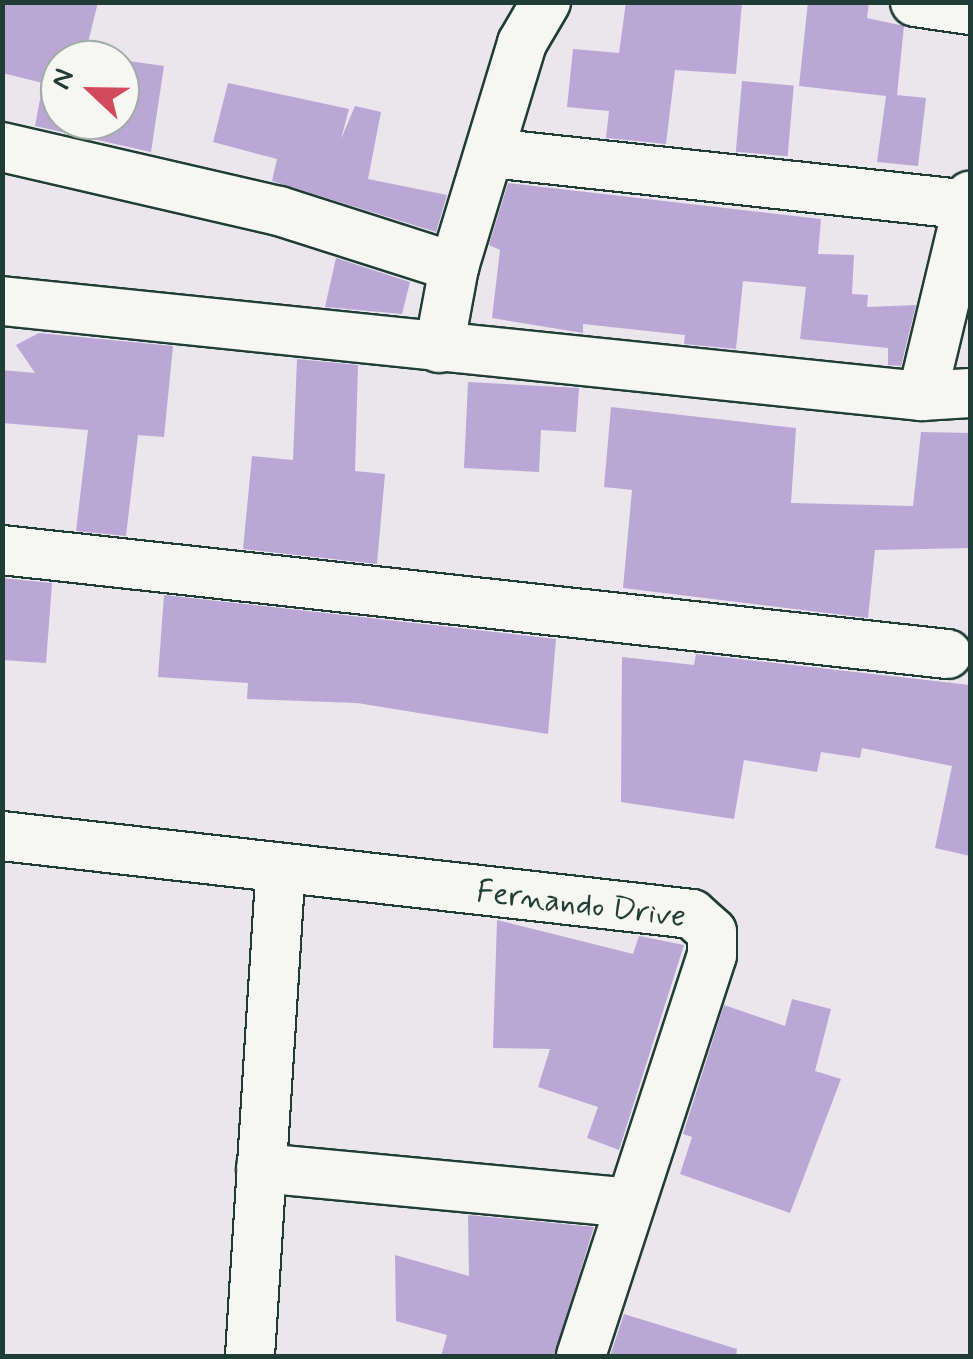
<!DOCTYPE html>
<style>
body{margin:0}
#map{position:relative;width:973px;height:1359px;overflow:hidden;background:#eae6ec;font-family:Mynerve,sans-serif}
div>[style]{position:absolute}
.building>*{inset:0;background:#bba7d6;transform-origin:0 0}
.roads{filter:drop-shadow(2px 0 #1f3d34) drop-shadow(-2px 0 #1f3d34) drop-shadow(0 2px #1f3d34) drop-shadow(0 -2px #1f3d34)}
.minor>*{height:48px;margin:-24px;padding:0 24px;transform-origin:24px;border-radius:24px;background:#f6f6f2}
span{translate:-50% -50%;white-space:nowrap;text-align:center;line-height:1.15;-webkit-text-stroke:10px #f6f6f2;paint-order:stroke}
.street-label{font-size:32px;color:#1f3d34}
.frame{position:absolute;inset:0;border:5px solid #1f3d34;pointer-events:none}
.north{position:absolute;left:40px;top:40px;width:100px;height:100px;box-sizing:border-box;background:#f6f6f2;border:2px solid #a0aca6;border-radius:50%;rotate:292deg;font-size:28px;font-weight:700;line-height:40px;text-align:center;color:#1f3d34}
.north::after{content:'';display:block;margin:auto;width:35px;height:45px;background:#d1495b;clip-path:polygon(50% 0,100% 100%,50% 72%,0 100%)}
</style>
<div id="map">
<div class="building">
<i style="clip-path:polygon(evenodd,2px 2px,98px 2px,85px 55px,164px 66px,151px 152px,35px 126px,43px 83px,2px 73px,2px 2px,60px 60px,120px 60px,120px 120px,60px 120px,60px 60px)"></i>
<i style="clip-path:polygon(626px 2px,742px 2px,736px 74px,675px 70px,666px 144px,606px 138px,609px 111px,567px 107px,573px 49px,619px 53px)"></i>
<i style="clip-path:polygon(808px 2px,869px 2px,867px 18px,904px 26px,897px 95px,926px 98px,918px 166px,877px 162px,886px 96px,799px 86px)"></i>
<i style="left:742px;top:81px;width:52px;height:71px;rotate:5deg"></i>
<i style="clip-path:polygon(228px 83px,349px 109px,341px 139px,355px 106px,381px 112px,368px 179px,447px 195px,436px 232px,272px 181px,277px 159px,213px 142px)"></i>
<i style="clip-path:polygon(508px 183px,821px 219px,818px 254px,854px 255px,852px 294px,868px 295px,867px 307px,916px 305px,901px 366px,888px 365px,888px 348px,800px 339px,806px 287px,743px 281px,736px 349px,684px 344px,685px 335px,583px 324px,583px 333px,492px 318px,500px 250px,489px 245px)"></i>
<i style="clip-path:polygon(336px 258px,410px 282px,402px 314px,325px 307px)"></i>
<i style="clip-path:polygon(39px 333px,173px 346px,164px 437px,138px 435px,126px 536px,76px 531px,88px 430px,2px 423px,2px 370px,35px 373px,16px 345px)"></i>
<i style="clip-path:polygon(297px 359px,358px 365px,355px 471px,385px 474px,377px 564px,243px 549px,252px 456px,293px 460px)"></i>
<i style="clip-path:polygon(468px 382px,579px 388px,576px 432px,541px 430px,539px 472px,464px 468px)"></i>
<i style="clip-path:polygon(611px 407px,796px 428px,791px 503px,913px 506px,921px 432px,970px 433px,970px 548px,875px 550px,868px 618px,623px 588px,632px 490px,604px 487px)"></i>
<i style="clip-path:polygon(2px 578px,52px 583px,46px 663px,2px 660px)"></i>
<i style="clip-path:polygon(164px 595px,556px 639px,548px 734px,357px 703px,247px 699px,248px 683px,158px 677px)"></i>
<i style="clip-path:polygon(696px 654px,970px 685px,970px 856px,935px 848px,952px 766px,862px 748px,860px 758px,821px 752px,817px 772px,744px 760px,734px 819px,621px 802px,622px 657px,694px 665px)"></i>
<i style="clip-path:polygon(497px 920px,633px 954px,639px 936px,684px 945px,619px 1150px,587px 1138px,598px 1107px,538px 1087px,550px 1049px,493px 1048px)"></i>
<i style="clip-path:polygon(792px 999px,831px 1009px,815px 1071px,841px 1079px,790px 1213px,680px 1174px,692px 1137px,683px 1134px,724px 1005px,785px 1026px)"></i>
<i style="clip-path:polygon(468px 1215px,594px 1227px,554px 1356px,441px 1356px,447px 1335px,396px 1321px,395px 1255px,469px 1276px)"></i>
<i style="clip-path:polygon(624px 1314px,737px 1349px,736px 1356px,610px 1356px)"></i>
</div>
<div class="roads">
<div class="minor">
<i style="left:915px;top:2px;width:56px;rotate:8.3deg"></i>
<i style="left:2px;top:147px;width:284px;rotate:13deg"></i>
<i style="left:279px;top:211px;width:184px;rotate:17.7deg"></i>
<i style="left:454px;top:267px;width:234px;rotate:-73.1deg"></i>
<i style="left:522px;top:43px;width:48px;rotate:-59.7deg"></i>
<i style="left:491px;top:153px;width:480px;rotate:6.2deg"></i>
<i style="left:2px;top:301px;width:925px;rotate:5.9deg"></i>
<i style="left:922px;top:396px;width:48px;rotate:-3.6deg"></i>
<i style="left:439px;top:348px;width:82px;rotate:-79.5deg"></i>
<i style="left:922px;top:396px;width:206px;rotate:-76.5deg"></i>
<i style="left:2px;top:550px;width:951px;rotate:6.28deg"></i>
<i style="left:2px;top:836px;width:694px;rotate:6.45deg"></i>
<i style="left:692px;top:914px;width:27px;rotate:42deg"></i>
<i style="left:712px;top:932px;width:23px;rotate:90deg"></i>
<i style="left:712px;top:955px;width:422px;rotate:108.1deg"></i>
<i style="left:261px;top:1168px;width:369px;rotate:5.4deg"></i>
<i style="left:250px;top:1356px;width:489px;rotate:-86.4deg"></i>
</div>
</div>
<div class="street-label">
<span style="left:581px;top:905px;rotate:7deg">Fernando Drive</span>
</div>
<div class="frame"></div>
<div class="north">N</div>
</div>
